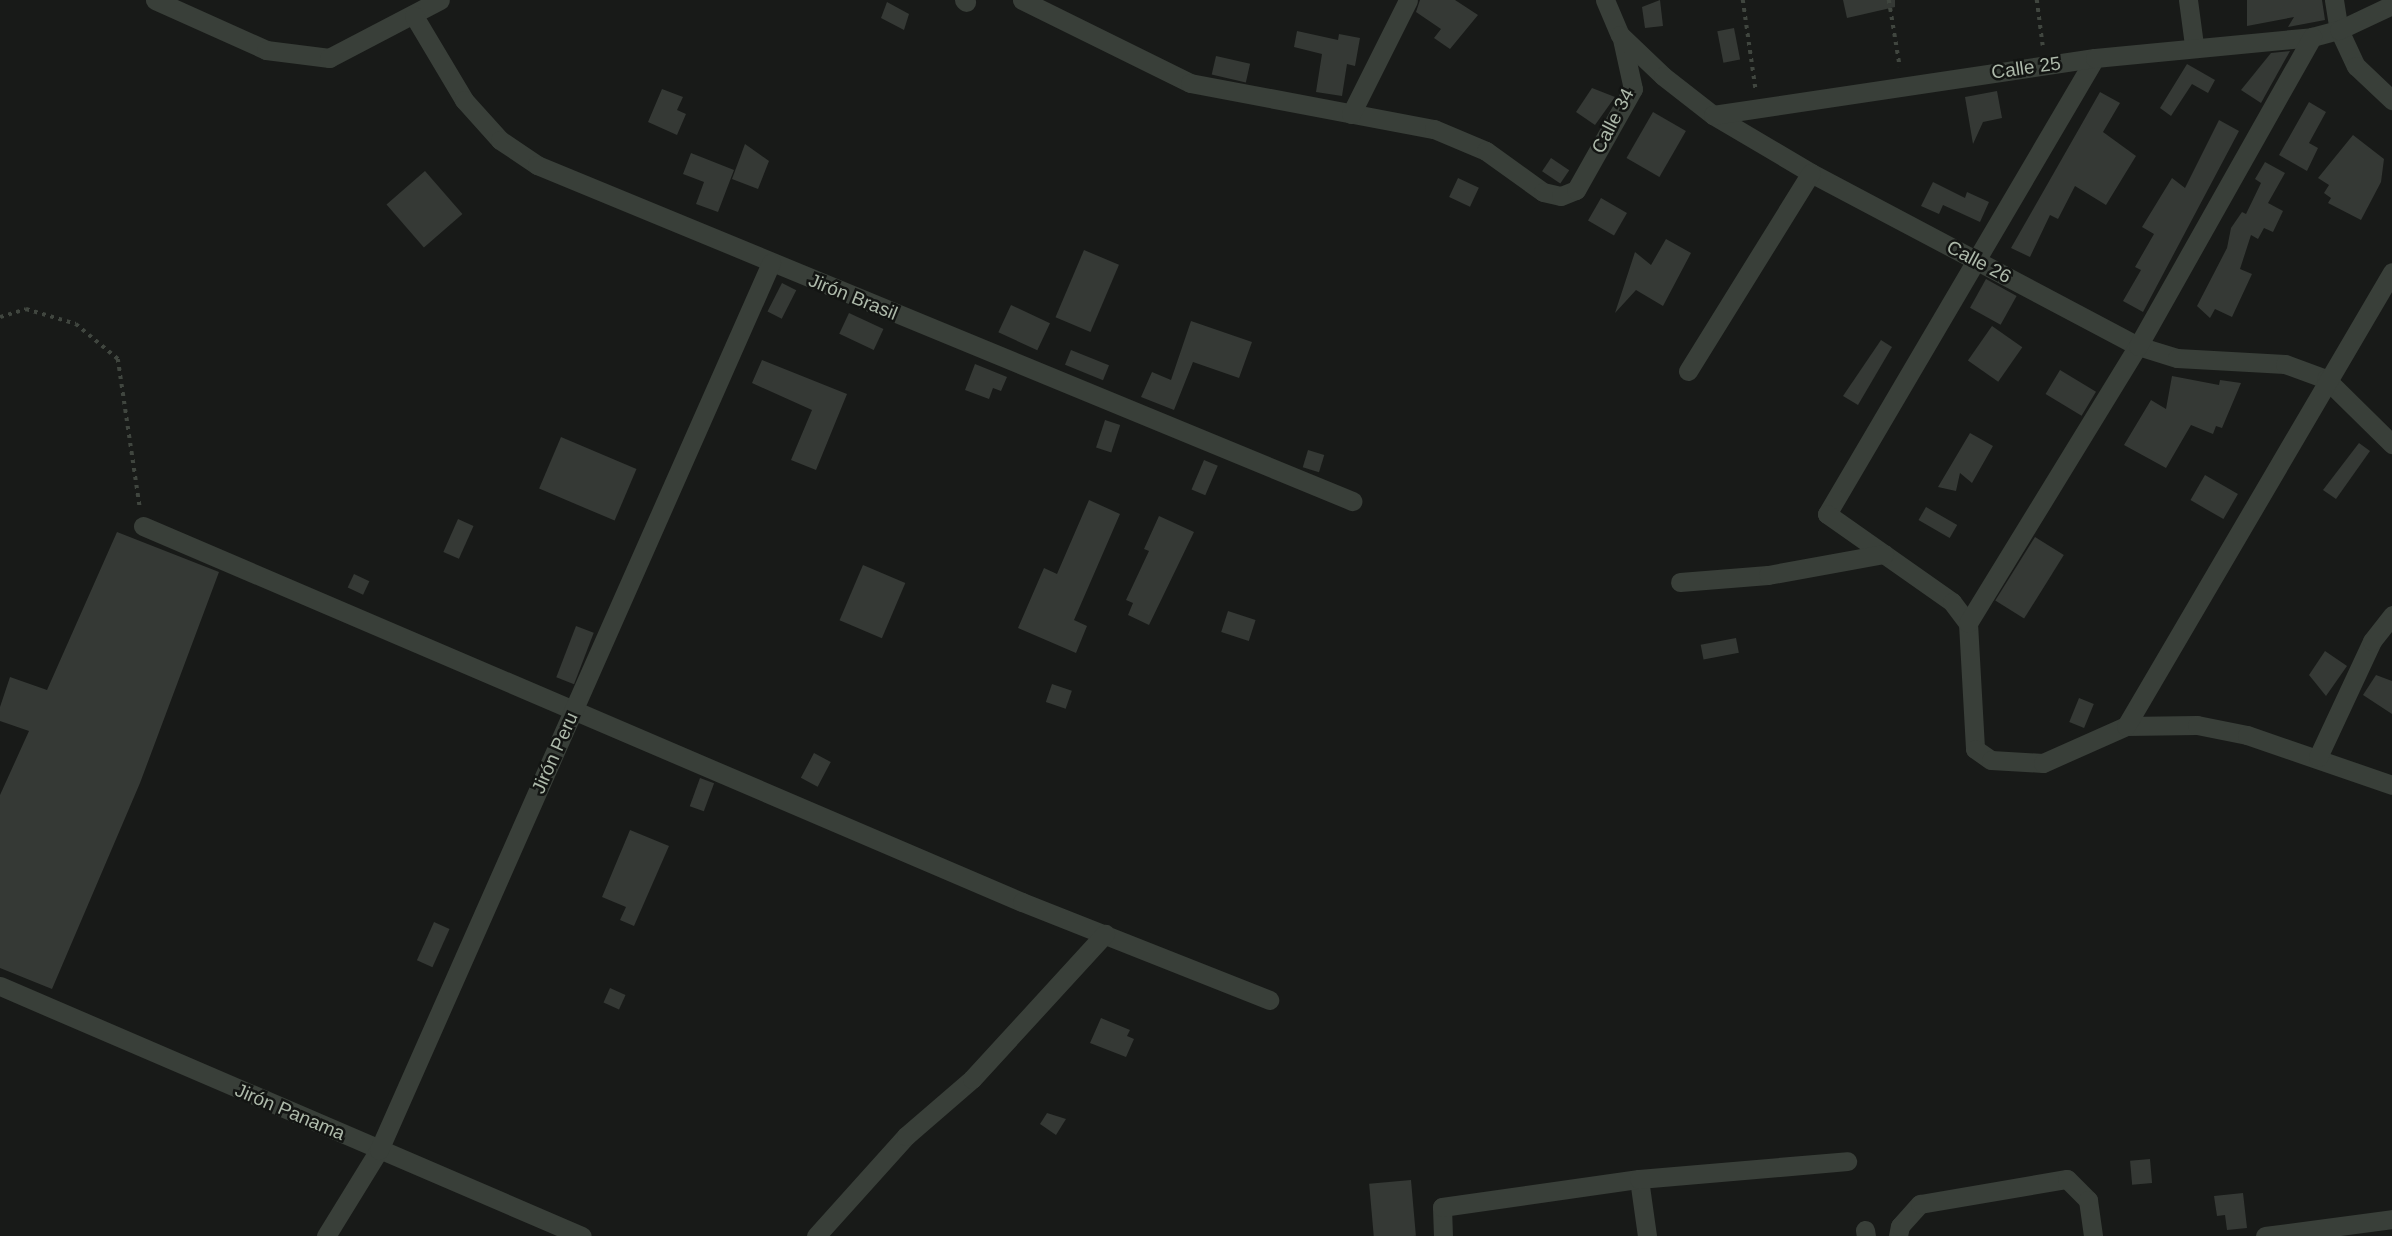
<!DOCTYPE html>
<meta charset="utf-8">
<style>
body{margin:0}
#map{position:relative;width:2392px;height:1236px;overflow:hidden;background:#181a18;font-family:Arial,sans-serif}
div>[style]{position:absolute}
.building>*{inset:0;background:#353935;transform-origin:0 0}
.path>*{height:3.5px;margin-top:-1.75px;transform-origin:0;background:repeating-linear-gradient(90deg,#40463f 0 3.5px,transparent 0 8.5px)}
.minor>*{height:19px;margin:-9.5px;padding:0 9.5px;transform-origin:9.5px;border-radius:9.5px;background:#393f39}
span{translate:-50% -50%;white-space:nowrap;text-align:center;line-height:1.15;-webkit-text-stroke:5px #131513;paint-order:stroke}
.street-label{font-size:19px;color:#adb9aa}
</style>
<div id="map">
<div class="building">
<i style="clip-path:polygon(1420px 0,1455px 0,1478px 15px,1450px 49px,1434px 38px,1441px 29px,1416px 12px)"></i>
<i style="clip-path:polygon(1660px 0,1663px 26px,1645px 28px,1642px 7px)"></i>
<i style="clip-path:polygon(1843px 0,1895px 0,1895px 7px,1847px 18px)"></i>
<i style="clip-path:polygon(2247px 0,2322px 0,2325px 20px,2288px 27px,2294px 17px,2247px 26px)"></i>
<i style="clip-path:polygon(887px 2px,909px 14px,904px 30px,881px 18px)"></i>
<i style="left:1734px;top:28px;width:32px;height:17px;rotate:79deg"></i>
<i style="clip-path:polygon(1297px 31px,1338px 40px,1339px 34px,1360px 38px,1355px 66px,1347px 64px,1342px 96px,1316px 92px,1322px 54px,1294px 47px)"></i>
<i style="clip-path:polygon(2290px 51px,2261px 103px,2241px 90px,2271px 53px)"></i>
<i style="left:1216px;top:56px;width:35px;height:19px;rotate:13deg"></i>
<i style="clip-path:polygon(2187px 64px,2215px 80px,2208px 93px,2192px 84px,2171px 116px,2160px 108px)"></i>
<i style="clip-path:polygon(1592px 88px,1615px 97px,1595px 125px,1576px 112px)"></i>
<i style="clip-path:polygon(662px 89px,683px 97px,677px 110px,686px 114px,677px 135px,648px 122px)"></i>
<i style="clip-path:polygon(1997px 91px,2002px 118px,1983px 122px,1973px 144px,1965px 97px)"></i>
<i style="clip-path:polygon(2100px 92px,2120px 103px,2103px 132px,2136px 156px,2106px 205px,2075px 186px,2058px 219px,2050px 215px,2030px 257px,2011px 248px)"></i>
<i style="clip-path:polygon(2309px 102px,2326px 112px,2309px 143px,2318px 148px,2307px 171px,2279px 155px)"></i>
<i style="left:1653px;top:112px;width:38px;height:53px;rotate:30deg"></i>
<i style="clip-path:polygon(2219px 120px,2239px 131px,2143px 312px,2123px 301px,2141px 270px,2135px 267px,2154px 234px,2142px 227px,2172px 178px,2185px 188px)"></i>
<i style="clip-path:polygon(2353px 135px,2384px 159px,2381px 182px,2361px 220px,2328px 203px,2331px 198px,2324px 193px,2329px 185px,2318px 178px)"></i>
<i style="clip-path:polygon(745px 144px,769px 161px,758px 189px,732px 179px)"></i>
<i style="clip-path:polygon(691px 153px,734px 170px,718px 212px,696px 204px,704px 182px,683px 174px)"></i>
<i style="left:1551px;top:158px;width:22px;height:16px;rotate:34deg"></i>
<i style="clip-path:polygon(2265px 162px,2285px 173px,2268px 203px,2283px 211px,2273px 232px,2264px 228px,2258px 239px,2251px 235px,2240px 269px,2252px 274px,2232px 317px,2215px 309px,2210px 318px,2197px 306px,2227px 248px,2231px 228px,2242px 212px,2246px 214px,2261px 183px,2255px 179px)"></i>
<i style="left:425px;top:171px;width:57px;height:51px;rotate:49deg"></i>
<i style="left:1458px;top:178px;width:23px;height:21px;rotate:25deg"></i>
<i style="clip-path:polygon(1933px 182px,1965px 198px,1967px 192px,1989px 202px,1980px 222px,1943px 205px,1939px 214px,1921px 206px)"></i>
<i style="left:1601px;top:198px;width:30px;height:26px;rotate:30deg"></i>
<i style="clip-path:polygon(1666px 239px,1691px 253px,1663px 306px,1636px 290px,1615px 313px,1635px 252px,1651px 265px)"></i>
<i style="left:1084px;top:250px;width:38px;height:73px;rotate:23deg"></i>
<i style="left:1986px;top:279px;width:35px;height:33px;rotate:29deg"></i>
<i style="left:782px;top:283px;width:16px;height:32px;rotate:27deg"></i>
<i style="left:1011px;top:305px;width:43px;height:30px;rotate:25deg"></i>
<i style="left:849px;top:313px;width:38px;height:23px;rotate:25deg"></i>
<i style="clip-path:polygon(1191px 321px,1252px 342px,1239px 378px,1193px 362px,1174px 410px,1141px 397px,1152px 372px,1171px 380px)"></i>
<i style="left:1992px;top:326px;width:37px;height:42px;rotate:35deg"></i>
<i style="clip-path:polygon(1881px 340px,1892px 347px,1858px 405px,1843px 396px)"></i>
<i style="left:1071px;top:350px;width:41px;height:16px;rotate:22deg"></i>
<i style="clip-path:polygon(762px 360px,847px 394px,816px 470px,791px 460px,812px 410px,752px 383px)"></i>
<i style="clip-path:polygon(975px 364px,1007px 377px,1001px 391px,993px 388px,989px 399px,965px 390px)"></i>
<i style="left:2060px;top:370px;width:42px;height:28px;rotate:31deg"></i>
<i style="clip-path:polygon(2172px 376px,2219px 385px,2220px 380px,2241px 383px,2222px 428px,2216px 426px,2213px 434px,2191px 425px,2166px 468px,2124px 445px,2151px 400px,2166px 409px)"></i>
<i style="left:1105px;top:420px;width:16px;height:29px;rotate:18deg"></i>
<i style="clip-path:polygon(1970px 433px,1993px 446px,1972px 483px,1960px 473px,1956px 491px,1938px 487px)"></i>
<i style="left:561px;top:437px;width:82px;height:56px;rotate:23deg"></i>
<i style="clip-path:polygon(2359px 443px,2370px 451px,2336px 499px,2323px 490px)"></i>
<i style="left:1308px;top:450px;width:17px;height:18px;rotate:17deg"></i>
<i style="left:1204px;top:460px;width:15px;height:32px;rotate:23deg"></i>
<i style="left:2205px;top:475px;width:38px;height:29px;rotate:30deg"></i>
<i style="clip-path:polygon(1089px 500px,1120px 514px,1074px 620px,1087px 626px,1076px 653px,1018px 628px,1044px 568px,1057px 574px)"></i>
<i style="left:1926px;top:507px;width:36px;height:15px;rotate:30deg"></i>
<i style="clip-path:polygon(1159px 516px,1194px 532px,1149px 625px,1128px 615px,1133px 603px,1126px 600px,1149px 551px,1144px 549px)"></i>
<i style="left:458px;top:519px;width:17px;height:36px;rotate:24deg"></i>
<i style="clip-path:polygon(117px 532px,219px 572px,140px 783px,52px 989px,0 968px,0 795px,29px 731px,0 721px,0 707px,10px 677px,47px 690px)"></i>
<i style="left:2035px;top:537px;width:34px;height:75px;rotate:32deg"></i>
<i style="left:863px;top:565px;width:46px;height:60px;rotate:23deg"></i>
<i style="left:354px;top:574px;width:17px;height:15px;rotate:25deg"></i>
<i style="left:1228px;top:611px;width:29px;height:22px;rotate:18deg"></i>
<i style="left:576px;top:626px;width:19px;height:55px;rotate:21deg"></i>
<i style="left:1736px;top:638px;width:15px;height:36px;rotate:79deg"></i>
<i style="clip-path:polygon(2325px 651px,2347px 666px,2326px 696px,2309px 675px)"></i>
<i style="clip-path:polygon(2376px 675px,2392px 681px,2392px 714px,2363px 695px)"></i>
<i style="left:1052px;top:684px;width:21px;height:19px;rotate:19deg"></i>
<i style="left:2079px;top:698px;width:16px;height:26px;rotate:22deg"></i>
<i style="left:814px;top:753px;width:19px;height:28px;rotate:28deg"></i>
<i style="left:700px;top:778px;width:15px;height:30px;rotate:20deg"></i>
<i style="clip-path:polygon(630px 830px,669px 846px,634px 926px,620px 920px,626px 907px,602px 897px)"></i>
<i style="left:434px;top:922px;width:17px;height:42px;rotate:24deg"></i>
<i style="left:610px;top:988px;width:17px;height:16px;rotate:24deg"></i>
<i style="clip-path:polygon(1101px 1018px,1130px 1030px,1127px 1036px,1134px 1039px,1126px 1057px,1090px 1043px)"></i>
<i style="clip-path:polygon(1047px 1113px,1066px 1119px,1056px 1135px,1040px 1124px)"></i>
<i style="left:2150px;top:1159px;width:24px;height:20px;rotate:85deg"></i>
<i style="left:1411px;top:1180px;width:56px;height:42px;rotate:85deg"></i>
<i style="clip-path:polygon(2243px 1193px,2247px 1228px,2227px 1230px,2225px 1215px,2217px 1216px,2214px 1196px)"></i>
</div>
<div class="path">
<i style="left:1743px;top:0;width:92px;rotate:81.9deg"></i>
<i style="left:1889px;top:0;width:68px;rotate:80.7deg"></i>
<i style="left:2037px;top:0;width:46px;rotate:82.6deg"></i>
<i style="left:0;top:317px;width:27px;rotate:-17deg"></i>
<i style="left:26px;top:309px;width:52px;rotate:16.7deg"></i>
<i style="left:76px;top:324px;width:55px;rotate:39.8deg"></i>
<i style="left:118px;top:359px;width:151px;rotate:81.6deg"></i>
</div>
<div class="minor">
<i style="left:155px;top:0;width:122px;rotate:24.2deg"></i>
<i style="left:266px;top:50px;width:64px;rotate:7.2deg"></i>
<i style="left:329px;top:58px;width:125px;rotate:-27.6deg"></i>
<i style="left:964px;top:0;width:3px;rotate:45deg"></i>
<i style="left:1022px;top:0;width:187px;rotate:26.3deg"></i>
<i style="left:1190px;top:83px;width:248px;rotate:10.7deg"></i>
<i style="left:1434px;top:129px;width:56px;rotate:22.9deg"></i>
<i style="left:1486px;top:151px;width:70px;rotate:35.7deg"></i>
<i style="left:1543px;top:192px;width:18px;rotate:13deg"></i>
<i style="left:1561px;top:196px;width:16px;rotate:-22deg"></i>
<i style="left:1576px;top:190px;width:116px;rotate:-60.6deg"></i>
<i style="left:1633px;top:89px;width:51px;rotate:-102.4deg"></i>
<i style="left:1605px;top:0;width:38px;rotate:67deg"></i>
<i style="left:1620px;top:35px;width:59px;rotate:43.6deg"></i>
<i style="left:1663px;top:76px;width:63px;rotate:38deg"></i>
<i style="left:1713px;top:115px;width:114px;rotate:30.6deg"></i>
<i style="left:1811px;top:173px;width:370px;rotate:27.9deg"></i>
<i style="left:2138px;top:346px;width:41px;rotate:17.1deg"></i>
<i style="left:2177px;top:358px;width:108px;rotate:3.2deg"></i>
<i style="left:2285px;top:364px;width:44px;rotate:20.1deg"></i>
<i style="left:2326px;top:379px;width:93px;rotate:44.6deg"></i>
<i style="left:2188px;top:0;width:45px;rotate:82.4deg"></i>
<i style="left:2334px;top:0;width:30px;rotate:81deg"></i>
<i style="left:2339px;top:30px;width:40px;rotate:65deg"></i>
<i style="left:2356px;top:66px;width:50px;rotate:43.4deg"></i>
<i style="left:414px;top:16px;width:98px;rotate:59.2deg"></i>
<i style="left:464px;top:100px;width:54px;rotate:48deg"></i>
<i style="left:500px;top:140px;width:45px;rotate:34deg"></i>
<i style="left:537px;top:165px;width:882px;rotate:22.4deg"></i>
<i style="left:2095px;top:58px;width:529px;rotate:120.44deg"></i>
<i style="left:1827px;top:514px;width:153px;rotate:35.1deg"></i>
<i style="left:1952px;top:602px;width:26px;rotate:53deg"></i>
<i style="left:1968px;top:623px;width:126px;rotate:86.8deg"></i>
<i style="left:1975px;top:749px;width:19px;rotate:35deg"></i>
<i style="left:1991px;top:760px;width:52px;rotate:3.3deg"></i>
<i style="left:2043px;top:763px;width:91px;rotate:-24deg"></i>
<i style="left:2126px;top:726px;width:71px;rotate:-0.8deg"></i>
<i style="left:2197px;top:725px;width:51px;rotate:11.3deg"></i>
<i style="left:2247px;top:735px;width:153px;rotate:19deg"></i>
<i style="left:1351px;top:114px;width:127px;rotate:-63.4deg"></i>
<i style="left:1713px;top:115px;width:386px;rotate:-8.5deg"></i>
<i style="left:2095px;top:58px;width:218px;rotate:-5.5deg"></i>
<i style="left:2312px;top:37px;width:28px;rotate:-15deg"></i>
<i style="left:2339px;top:30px;width:59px;rotate:-25.3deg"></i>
<i style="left:1688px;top:371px;width:233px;rotate:-58.2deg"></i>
<i style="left:143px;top:526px;width:956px;rotate:23.16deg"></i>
<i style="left:1022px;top:902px;width:266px;rotate:21.6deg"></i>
<i style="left:1680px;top:582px;width:88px;rotate:-4.5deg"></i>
<i style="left:1768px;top:575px;width:118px;rotate:-10.3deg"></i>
<i style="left:1968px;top:623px;width:325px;rotate:-58.5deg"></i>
<i style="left:2138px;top:346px;width:355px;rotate:-60.6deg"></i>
<i style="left:2126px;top:726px;width:526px;rotate:-59.63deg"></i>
<i style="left:2318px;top:757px;width:128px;rotate:-65deg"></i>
<i style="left:2372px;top:641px;width:33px;rotate:-52deg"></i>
<i style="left:0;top:986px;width:633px;rotate:23.25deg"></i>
<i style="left:1639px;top:1179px;width:58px;rotate:82deg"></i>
<i style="left:1865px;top:1230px;width:6px;rotate:81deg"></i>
<i style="left:326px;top:1236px;width:101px;rotate:-58.4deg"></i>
<i style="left:379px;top:1150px;width:970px;rotate:-66.16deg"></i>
<i style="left:816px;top:1236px;width:135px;rotate:-48deg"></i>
<i style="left:906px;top:1136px;width:87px;rotate:-40.8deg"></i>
<i style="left:972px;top:1079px;width:197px;rotate:-47.5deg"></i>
<i style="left:1443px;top:1236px;width:29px;rotate:-92deg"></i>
<i style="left:1442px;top:1207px;width:199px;rotate:-8.1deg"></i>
<i style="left:1639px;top:1179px;width:209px;rotate:-4.9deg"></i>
<i style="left:1898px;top:1236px;width:10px;rotate:-79deg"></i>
<i style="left:1900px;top:1226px;width:30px;rotate:-48deg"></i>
<i style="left:1920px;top:1204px;width:149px;rotate:-9.7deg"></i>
<i style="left:2067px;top:1179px;width:30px;rotate:45deg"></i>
<i style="left:2088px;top:1200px;width:36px;rotate:82deg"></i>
<i style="left:2265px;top:1236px;width:128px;rotate:-7.6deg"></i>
</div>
<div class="street-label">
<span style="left:2026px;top:68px;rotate:-8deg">Calle 25</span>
<span style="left:1613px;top:121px;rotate:-63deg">Calle 34</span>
<span style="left:1979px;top:262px;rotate:28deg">Calle 26</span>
<span style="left:853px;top:297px;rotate:22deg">Jirón Brasil</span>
<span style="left:555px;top:753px;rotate:-66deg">Jirón Peru</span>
<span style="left:290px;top:1112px;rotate:23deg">Jirón Panama</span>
</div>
</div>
